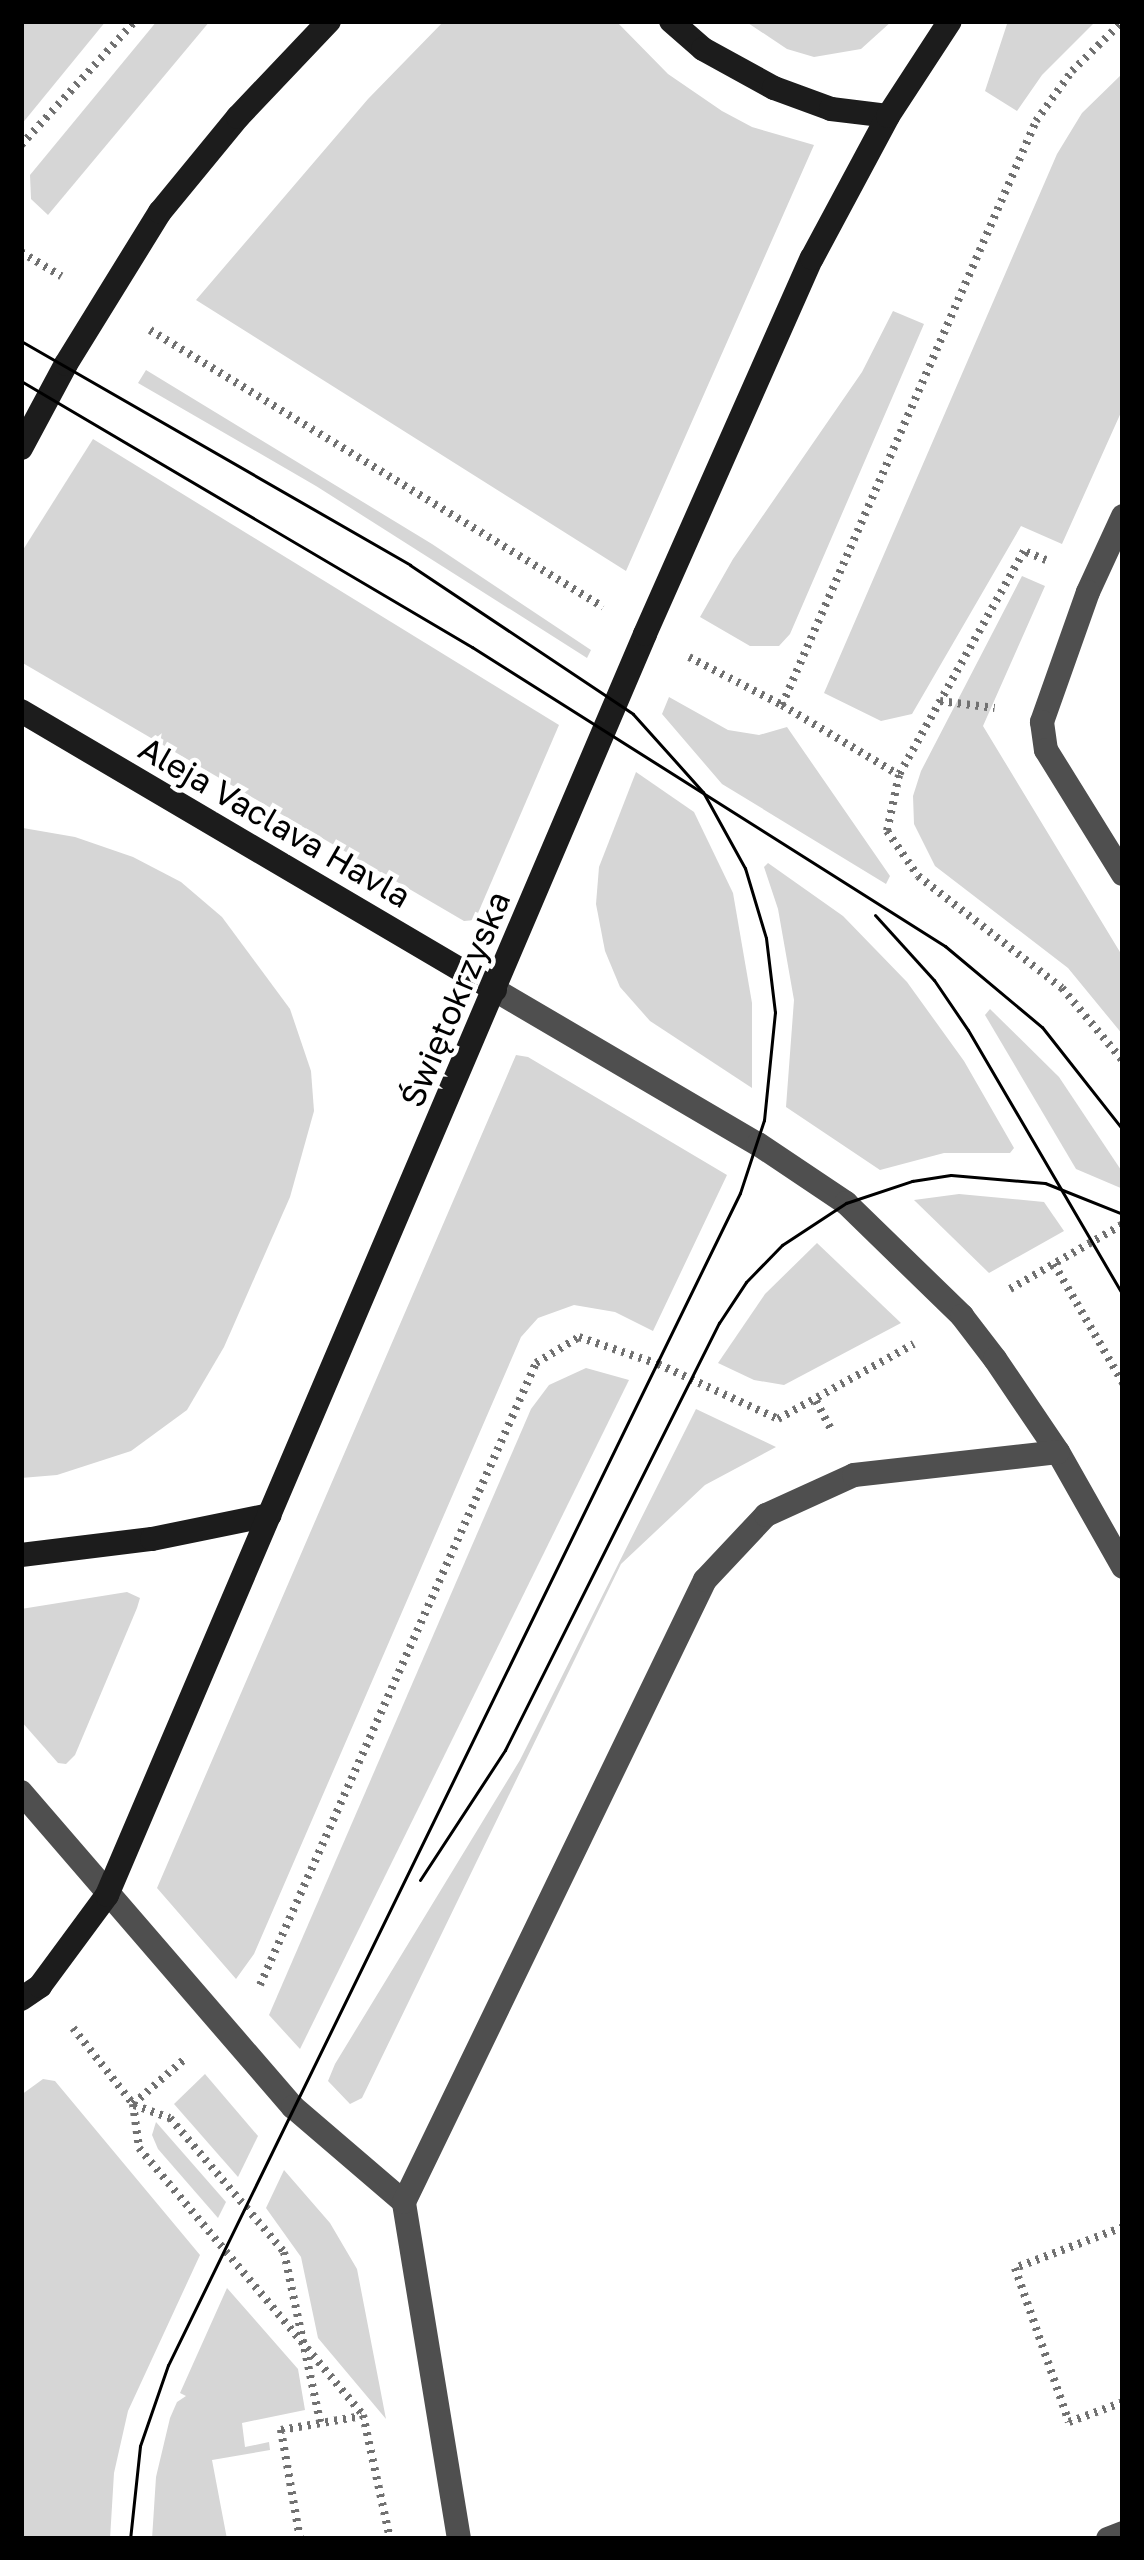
<!DOCTYPE html>
<meta charset="utf-8">
<style>
body{margin:0}
#map{position:relative;width:1144px;height:2560px;overflow:hidden;background:#fff;font-family:"Golos Text",sans-serif}
div>[style]{position:absolute}
.green>*{inset:0;background:#d6d6d6}
.path>*{height:8px;margin-top:-4px;transform-origin:0;background:repeating-linear-gradient(90deg,#717171 0 3px,transparent 0 9px)}
.service>*{height:24px;margin:-12px;padding:0 12px;transform-origin:12px;border-radius:12px;background:#4f4f4f}
.minor>*{height:24px;margin:-12px;padding:0 12px;transform-origin:12px;border-radius:12px;background:#4f4f4f}
.secondary>*{height:24px;margin:-12px;padding:0 12px;transform-origin:12px;border-radius:12px;background:#1c1c1c}
.tram>*{height:3px;margin:-1.5px;padding:0 1.5px;transform-origin:1.5px;border-radius:1.5px;background:#000}
span{translate:-50% -50%;white-space:nowrap;text-align:center;line-height:1.15;-webkit-text-stroke:9px #fff;paint-order:stroke}
.street-label{font-size:33px;color:#000}
.frame{position:absolute;inset:0;border:24px solid #000;pointer-events:none}
</style>
<div id="map">
<div class="green">
<i style="clip-path:polygon(21px 21px,106px 21px,21px 125px)"></i>
<i style="clip-path:polygon(157px 21px,210px 21px,48px 215px,31px 199px,30px 175px)"></i>
<i style="clip-path:polygon(444px 21px,616px 21px,668px 74px,722px 111px,752px 127px,814px 145px,626px 571px,196px 300px,368px 99px)"></i>
<i style="clip-path:polygon(745px 21px,892px 21px,861px 49px,814px 57px,787px 49px)"></i>
<i style="clip-path:polygon(1008px 21px,1096px 21px,1042px 75px,1017px 111px,985px 91px)"></i>
<i style="clip-path:polygon(1123px 73px,1123px 408px,1062px 544px,1021px 526px,912px 714px,881px 721px,824px 693px,1057px 154px,1082px 113px)"></i>
<i style="clip-path:polygon(893px 311px,924px 324px,790px 634px,779px 646px,750px 646px,700px 617px,733px 559px,862px 372px)"></i>
<i style="clip-path:polygon(146px 370px,432px 544px,591px 650px,587px 658px,316px 486px,138px 383px)"></i>
<i style="clip-path:polygon(93px 439px,559px 725px,475px 920px,464px 921px,21px 662px,21px 553px)"></i>
<i style="clip-path:polygon(1022px 576px,1045px 586px,983px 726px,1123px 957px,1123px 1035px,1068px 968px,935px 866px,914px 824px,913px 796px,921px 771px)"></i>
<i style="clip-path:polygon(669px 697px,728px 730px,759px 735px,787px 727px,890px 876px,886px 884px,722px 784px,662px 714px)"></i>
<i style="clip-path:polygon(636px 772px,694px 812px,733px 893px,752px 1003px,752px 1088px,650px 1021px,620px 987px,605px 951px,596px 904px,599px 867px)"></i>
<i style="clip-path:polygon(23px 828px,75px 837px,133px 857px,181px 882px,222px 917px,290px 1009px,311px 1071px,314px 1111px,290px 1197px,224px 1347px,187px 1410px,131px 1451px,57px 1475px,21px 1478px)"></i>
<i style="clip-path:polygon(768px 863px,843px 916px,907px 982px,964px 1061px,1014px 1148px,1010px 1153px,944px 1153px,880px 1170px,786px 1107px,794px 1000px,778px 909px,764px 867px)"></i>
<i style="clip-path:polygon(990px 1009px,1059px 1077px,1123px 1173px,1123px 1189px,1076px 1169px,985px 1015px)"></i>
<i style="clip-path:polygon(516px 1055px,528px 1057px,727px 1175px,653px 1331px,615px 1312px,574px 1305px,538px 1318px,521px 1337px,254px 1954px,236px 1979px,157px 1888px)"></i>
<i style="clip-path:polygon(959px 1194px,1044px 1202px,1064px 1231px,989px 1273px,914px 1200px)"></i>
<i style="clip-path:polygon(817px 1243px,901px 1323px,784px 1385px,754px 1380px,718px 1363px,765px 1294px)"></i>
<i style="clip-path:polygon(586px 1368px,629px 1380px,300px 2049px,269px 2015px,531px 1409px,549px 1385px)"></i>
<i style="clip-path:polygon(696px 1409px,776px 1447px,705px 1485px,621px 1564px,362px 2098px,350px 2104px,328px 2081px,335px 2064px,520px 1760px)"></i>
<i style="clip-path:polygon(127px 1592px,140px 1598px,137px 1608px,75px 1755px,66px 1764px,58px 1763px,21px 1721px,21px 1609px)"></i>
<i style="clip-path:polygon(205px 2074px,258px 2136px,238px 2177px,174px 2104px)"></i>
<i style="clip-path:polygon(43px 2079px,55px 2081px,200px 2255px,128px 2411px,114px 2473px,110px 2539px,21px 2539px,21px 2095px)"></i>
<i style="clip-path:polygon(156px 2122px,226px 2202px,218px 2218px,158px 2149px,152px 2135px)"></i>
<i style="clip-path:polygon(284px 2170px,330px 2223px,357px 2269px,386px 2419px,318px 2338px,301px 2257px,266px 2208px)"></i>
<i style="clip-path:polygon(227px 2288px,298px 2369px,305px 2410px,242px 2423px,245px 2447px,269px 2442px,270px 2450px,212px 2460px,227px 2539px,152px 2539px,156px 2477px,170px 2418px,177px 2402px,186px 2396px,180px 2393px)"></i>
</div>
<div class="path">
<i style="left:21px;top:145px;width:168px;rotate:-47.4deg"></i>
<i style="left:21px;top:252px;width:47px;rotate:31deg"></i>
<i style="left:150px;top:330px;width:531px;rotate:31.44deg"></i>
<i style="left:1046px;top:560px;width:24px;rotate:-158deg"></i>
<i style="left:1024px;top:551px;width:257px;rotate:119.2deg"></i>
<i style="left:899px;top:775px;width:57px;rotate:102.1deg"></i>
<i style="left:887px;top:831px;width:55px;rotate:55.4deg"></i>
<i style="left:918px;top:876px;width:182px;rotate:37.9deg"></i>
<i style="left:1062px;top:988px;width:95px;rotate:50.1deg"></i>
<i style="left:689px;top:657px;width:105px;rotate:27.3deg"></i>
<i style="left:782px;top:705px;width:637px;rotate:-66.49deg"></i>
<i style="left:1036px;top:121px;width:62px;rotate:-54.2deg"></i>
<i style="left:1072px;top:71px;width:71px;rotate:-44.4deg"></i>
<i style="left:940px;top:701px;width:55px;rotate:7.3deg"></i>
<i style="left:782px;top:705px;width:136px;rotate:30.9deg"></i>
<i style="left:1054px;top:1264px;width:138px;rotate:59.9deg"></i>
<i style="left:1010px;top:1289px;width:130px;rotate:-29.9deg"></i>
<i style="left:816px;top:1401px;width:34px;rotate:62deg"></i>
<i style="left:260px;top:1985px;width:680px;rotate:-66.07deg"></i>
<i style="left:536px;top:1363px;width:50px;rotate:-31.2deg"></i>
<i style="left:579px;top:1337px;width:83px;rotate:18.9deg"></i>
<i style="left:658px;top:1364px;width:132px;rotate:24.6deg"></i>
<i style="left:778px;top:1419px;width:155px;rotate:-28.9deg"></i>
<i style="left:73px;top:2028px;width:97px;rotate:51.7deg"></i>
<i style="left:133px;top:2104px;width:44px;rotate:82.2deg"></i>
<i style="left:139px;top:2148px;width:349px;rotate:50deg"></i>
<i style="left:363px;top:2415px;width:127px;rotate:77.7deg"></i>
<i style="left:133px;top:2104px;width:70px;rotate:-41deg"></i>
<i style="left:134px;top:2105px;width:38px;rotate:20deg"></i>
<i style="left:170px;top:2118px;width:176px;rotate:49.6deg"></i>
<i style="left:284px;top:2252px;width:174px;rotate:78deg"></i>
<i style="left:1123px;top:2227px;width:116px;rotate:159.2deg"></i>
<i style="left:1015px;top:2268px;width:163px;rotate:70.7deg"></i>
<i style="left:1069px;top:2422px;width:58px;rotate:-20.3deg"></i>
<i style="left:300px;top:2539px;width:111px;rotate:-99.9deg"></i>
<i style="left:281px;top:2430px;width:82px;rotate:-9.8deg"></i>
</div>
<div class="service">
<i style="left:495px;top:990px;width:305px;rotate:30.4deg"></i>
<i style="left:758px;top:1144px;width:106px;rotate:33.8deg"></i>
<i style="left:846px;top:1203px;width:162px;rotate:44.2deg"></i>
<i style="left:962px;top:1316px;width:54px;rotate:52.5deg"></i>
<i style="left:995px;top:1359px;width:112px;rotate:55.9deg"></i>
<i style="left:1058px;top:1452px;width:132px;rotate:60.5deg"></i>
<i style="left:21px;top:1792px;width:416px;rotate:49.2deg"></i>
<i style="left:293px;top:2107px;width:146px;rotate:40.6deg"></i>
<i style="left:459px;top:2539px;width:341px;rotate:-99.3deg"></i>
<i style="left:404px;top:2202px;width:691px;rotate:-64.18deg"></i>
<i style="left:705px;top:1580px;width:89px;rotate:-46.8deg"></i>
<i style="left:766px;top:1515px;width:97px;rotate:-24.4deg"></i>
<i style="left:854px;top:1475px;width:205px;rotate:-6.4deg"></i>
<i style="left:1108px;top:2539px;width:16px;rotate:-22deg"></i>
</div>
<div class="minor">
<i style="left:1123px;top:516px;width:84px;rotate:114.7deg"></i>
<i style="left:1088px;top:592px;width:138px;rotate:109.5deg"></i>
<i style="left:1042px;top:722px;width:28px;rotate:82deg"></i>
<i style="left:1046px;top:750px;width:146px;rotate:58.2deg"></i>
</div>
<div class="secondary">
<i style="left:671px;top:21px;width:43px;rotate:41.2deg"></i>
<i style="left:703px;top:49px;width:81px;rotate:28.8deg"></i>
<i style="left:774px;top:88px;width:61px;rotate:20.2deg"></i>
<i style="left:831px;top:109px;width:57px;rotate:7deg"></i>
<i style="left:21px;top:448px;width:95px;rotate:-61.8deg"></i>
<i style="left:66px;top:364px;width:179px;rotate:-58.3deg"></i>
<i style="left:160px;top:212px;width:123px;rotate:-50.6deg"></i>
<i style="left:238px;top:117px;width:132px;rotate:-46.5deg"></i>
<i style="left:21px;top:711px;width:550px;rotate:30.48deg"></i>
<i style="left:21px;top:1555px;width:132px;rotate:-7deg"></i>
<i style="left:152px;top:1539px;width:120px;rotate:-11.5deg"></i>
<i style="left:21px;top:1999px;width:23px;rotate:-34deg"></i>
<i style="left:40px;top:1986px;width:113px;rotate:-53.6deg"></i>
<i style="left:107px;top:1895px;width:1371px;rotate:-66.89deg"></i>
<i style="left:645px;top:634px;width:411px;rotate:-66.1deg"></i>
<i style="left:812px;top:258px;width:161px;rotate:-61.8deg"></i>
<i style="left:888px;top:116px;width:113px;rotate:-56.9deg"></i>
</div>
<div class="tram">
<i style="left:21px;top:341px;width:449px;rotate:29.9deg"></i>
<i style="left:410px;top:565px;width:268px;rotate:33.7deg"></i>
<i style="left:633px;top:714px;width:105px;rotate:48.1deg"></i>
<i style="left:703px;top:792px;width:87px;rotate:61.1deg"></i>
<i style="left:745px;top:868px;width:73px;rotate:73.3deg"></i>
<i style="left:766px;top:938px;width:75px;rotate:83.1deg"></i>
<i style="left:775px;top:1012px;width:109px;rotate:95.8deg"></i>
<i style="left:764px;top:1120px;width:77px;rotate:108.2deg"></i>
<i style="left:740px;top:1193px;width:1304px;rotate:116.01deg"></i>
<i style="left:168px;top:2365px;width:86px;rotate:109.1deg"></i>
<i style="left:140px;top:2446px;width:94px;rotate:96.1deg"></i>
<i style="left:21px;top:381px;width:524px;rotate:30.53deg"></i>
<i style="left:472px;top:647px;width:560px;rotate:32.3deg"></i>
<i style="left:945px;top:946px;width:126px;rotate:39.9deg"></i>
<i style="left:1042px;top:1027px;width:131px;rotate:51.8deg"></i>
<i style="left:875px;top:915px;width:88px;rotate:47.8deg"></i>
<i style="left:934px;top:980px;width:60px;rotate:55.8deg"></i>
<i style="left:968px;top:1030px;width:307px;rotate:59.7deg"></i>
<i style="left:420px;top:1880px;width:155px;rotate:-56.8deg"></i>
<i style="left:505px;top:1750px;width:478px;rotate:-63.4deg"></i>
<i style="left:719px;top:1323px;width:49px;rotate:-56.6deg"></i>
<i style="left:746px;top:1282px;width:52px;rotate:-45.8deg"></i>
<i style="left:782px;top:1245px;width:77px;rotate:-33.3deg"></i>
<i style="left:846px;top:1203px;width:70px;rotate:-18.4deg"></i>
<i style="left:912px;top:1181px;width:39px;rotate:-9deg"></i>
<i style="left:951px;top:1175px;width:94px;rotate:4.9deg"></i>
<i style="left:1045px;top:1183px;width:84px;rotate:21.7deg"></i>
</div>
<div class="street-label">
<span style="left:275px;top:822px;rotate:30deg">Aleja Vaclava Havla</span>
<span style="left:455px;top:999px;rotate:-67deg">Świętokrzyska</span>
</div>
<div class="frame"></div>
</div>
